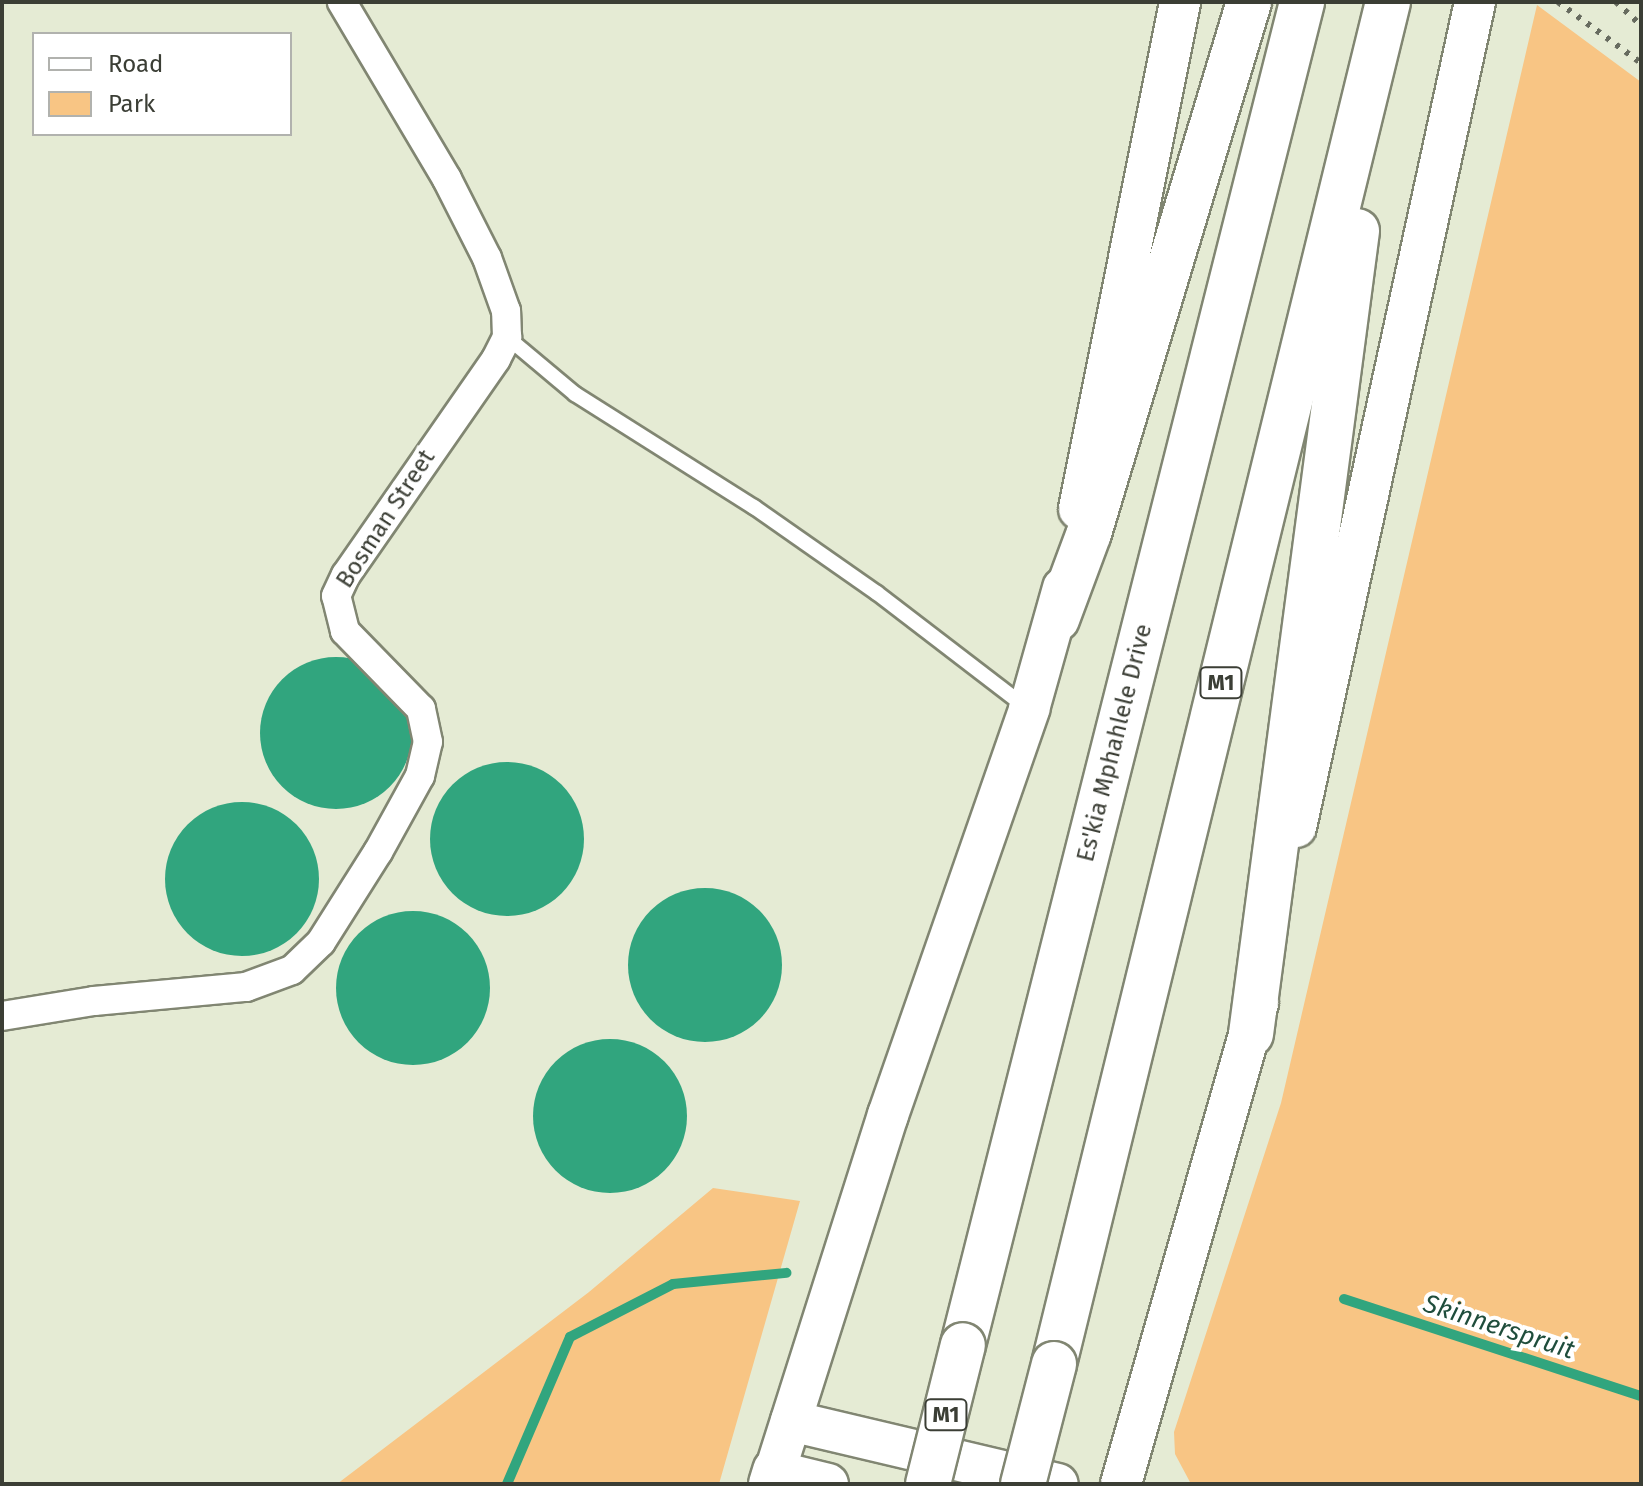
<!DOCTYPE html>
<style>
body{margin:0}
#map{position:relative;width:1643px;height:1486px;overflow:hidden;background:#e5ebd4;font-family:"Fira Sans",sans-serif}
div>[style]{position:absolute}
.green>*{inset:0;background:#f8c584}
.water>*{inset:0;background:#31a57e}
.round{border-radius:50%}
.stream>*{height:10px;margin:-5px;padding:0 5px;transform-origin:5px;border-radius:5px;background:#31a57e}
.roads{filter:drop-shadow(2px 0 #818672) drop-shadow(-2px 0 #818672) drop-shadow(0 2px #818672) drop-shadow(0 -2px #818672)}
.lane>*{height:14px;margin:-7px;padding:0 7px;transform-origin:7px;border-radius:7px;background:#fff}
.street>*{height:28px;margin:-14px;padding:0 14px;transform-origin:14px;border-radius:14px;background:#fff}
.secondary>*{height:40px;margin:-20px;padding:0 20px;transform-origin:20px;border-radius:20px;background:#fff}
.primary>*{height:44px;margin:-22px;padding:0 22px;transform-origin:22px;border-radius:22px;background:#fff}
.rail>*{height:6px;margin-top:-3px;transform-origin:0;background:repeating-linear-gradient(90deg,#676b5f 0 4px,transparent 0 12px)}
.bridges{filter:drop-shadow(2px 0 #818672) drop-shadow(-2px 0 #818672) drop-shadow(0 2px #818672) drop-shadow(0 -2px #818672)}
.primary-bridge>*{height:44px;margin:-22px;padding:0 22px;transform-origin:22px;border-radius:22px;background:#fff}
span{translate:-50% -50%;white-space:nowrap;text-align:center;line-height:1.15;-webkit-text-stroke:8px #fff;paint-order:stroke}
.shield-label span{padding:2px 6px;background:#fff;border:2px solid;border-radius:6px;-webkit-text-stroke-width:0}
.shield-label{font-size:22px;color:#3b3e35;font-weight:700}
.street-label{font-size:24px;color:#3b3e35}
.water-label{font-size:26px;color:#1f4d3c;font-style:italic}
.frame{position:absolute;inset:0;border:4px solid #3b3e35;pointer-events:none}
.legend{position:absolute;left:32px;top:32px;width:260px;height:104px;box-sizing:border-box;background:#fff;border:2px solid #b1b2ae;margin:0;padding:10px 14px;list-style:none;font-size:24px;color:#3b3e35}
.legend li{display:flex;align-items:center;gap:16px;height:40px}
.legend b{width:40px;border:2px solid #b1b2ae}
</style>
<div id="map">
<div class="green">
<i style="clip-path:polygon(1537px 5px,1641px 82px,1641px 1484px,1191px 1484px,1175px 1454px,1174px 1432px,1281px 1103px)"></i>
<i style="clip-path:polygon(713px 1188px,800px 1201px,719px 1484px,337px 1484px,589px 1292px)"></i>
</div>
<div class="water">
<i class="round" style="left:260px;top:657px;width:152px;height:152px"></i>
<i class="round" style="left:430px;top:762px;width:154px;height:154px"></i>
<i class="round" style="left:165px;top:802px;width:154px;height:154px"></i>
<i class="round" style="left:628px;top:888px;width:154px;height:154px"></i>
<i class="round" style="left:336px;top:911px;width:154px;height:154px"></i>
<i class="round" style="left:533px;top:1039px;width:154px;height:154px"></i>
</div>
<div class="stream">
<i style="left:1344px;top:1299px;width:312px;rotate:18.1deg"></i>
<i style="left:507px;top:1484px;width:160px;rotate:-66.8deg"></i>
<i style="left:570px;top:1337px;width:116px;rotate:-27.2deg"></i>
<i style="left:673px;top:1284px;width:114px;rotate:-5.6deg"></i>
</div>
<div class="roads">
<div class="lane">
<i style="left:507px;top:337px;width:89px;rotate:40deg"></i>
<i style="left:575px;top:394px;width:212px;rotate:32.3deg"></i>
<i style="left:754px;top:507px;width:150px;rotate:35deg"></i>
<i style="left:877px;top:593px;width:189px;rotate:37.5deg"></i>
</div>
<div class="street">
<i style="left:2px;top:1016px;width:93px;rotate:-9.3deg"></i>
<i style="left:94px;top:1001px;width:153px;rotate:-5.3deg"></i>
<i style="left:246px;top:987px;width:49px;rotate:-20.3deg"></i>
<i style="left:292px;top:970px;width:40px;rotate:-44deg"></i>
<i style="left:321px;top:942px;width:107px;rotate:-57.7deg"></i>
<i style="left:378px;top:852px;width:87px;rotate:-61.1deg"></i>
<i style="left:420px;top:776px;width:35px;rotate:-77deg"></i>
<i style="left:428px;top:742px;width:34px;rotate:-102deg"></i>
<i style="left:421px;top:709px;width:109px;rotate:-134.3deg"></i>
<i style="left:345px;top:631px;width:36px;rotate:-104deg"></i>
<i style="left:336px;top:596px;width:23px;rotate:-65deg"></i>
<i style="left:346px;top:575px;width:263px;rotate:-55.2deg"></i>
<i style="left:496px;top:359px;width:25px;rotate:-63deg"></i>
<i style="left:507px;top:337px;width:26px;rotate:-92deg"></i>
<i style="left:506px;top:311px;width:56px;rotate:-109.7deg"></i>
<i style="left:487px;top:258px;width:89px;rotate:-116.9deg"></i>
<i style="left:447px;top:179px;width:206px;rotate:-120.7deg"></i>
</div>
<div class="secondary">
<i style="left:1079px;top:509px;width:517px;rotate:-78.73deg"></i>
<i style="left:1296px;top:827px;width:844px;rotate:-77.76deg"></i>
<i style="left:791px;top:1421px;width:274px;rotate:13.3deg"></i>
<i style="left:828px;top:1484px;width:55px;rotate:-166.2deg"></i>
<i style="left:775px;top:1471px;width:374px;rotate:-72.4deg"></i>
<i style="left:888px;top:1115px;width:430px;rotate:-70.8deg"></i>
<i style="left:1029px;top:709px;width:126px;rotate:-74.3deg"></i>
<i style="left:1121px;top:1484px;width:500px;rotate:-74.1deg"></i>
</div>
<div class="primary">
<i style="left:1057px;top:619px;width:92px;rotate:-69.6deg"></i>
<i style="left:1089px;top:533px;width:555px;rotate:-73.23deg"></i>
<i style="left:1251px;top:1034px;width:810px;rotate:-82.48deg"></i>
<i style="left:963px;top:1345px;width:1385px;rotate:-75.83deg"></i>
<i style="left:1054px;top:1364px;width:1402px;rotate:-76.22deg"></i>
<i style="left:771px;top:1484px;width:14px;rotate:-73deg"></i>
</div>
</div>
<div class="rail">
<i style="left:1558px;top:2px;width:103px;rotate:36.3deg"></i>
<i style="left:1616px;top:2px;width:34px;rotate:43deg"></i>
</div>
<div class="bridges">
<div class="primary-bridge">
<i style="left:928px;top:1484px;width:143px;rotate:-75.9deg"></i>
<i style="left:1023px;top:1484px;width:124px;rotate:-75.5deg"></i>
</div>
</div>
<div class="shield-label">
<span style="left:1221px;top:683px">M1</span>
<span style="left:946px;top:1415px">M1</span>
</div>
<div class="street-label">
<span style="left:386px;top:519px;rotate:-57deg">Bosman Street</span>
<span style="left:1115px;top:743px;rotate:-76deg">Es'kia Mphahlele Drive</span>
</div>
<div class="water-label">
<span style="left:1499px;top:1327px;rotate:18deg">Skinnerspruit</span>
</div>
<div class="frame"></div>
<ul class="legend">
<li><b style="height:10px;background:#fff"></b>Road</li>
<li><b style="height:22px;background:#f8c584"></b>Park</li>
</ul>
</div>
